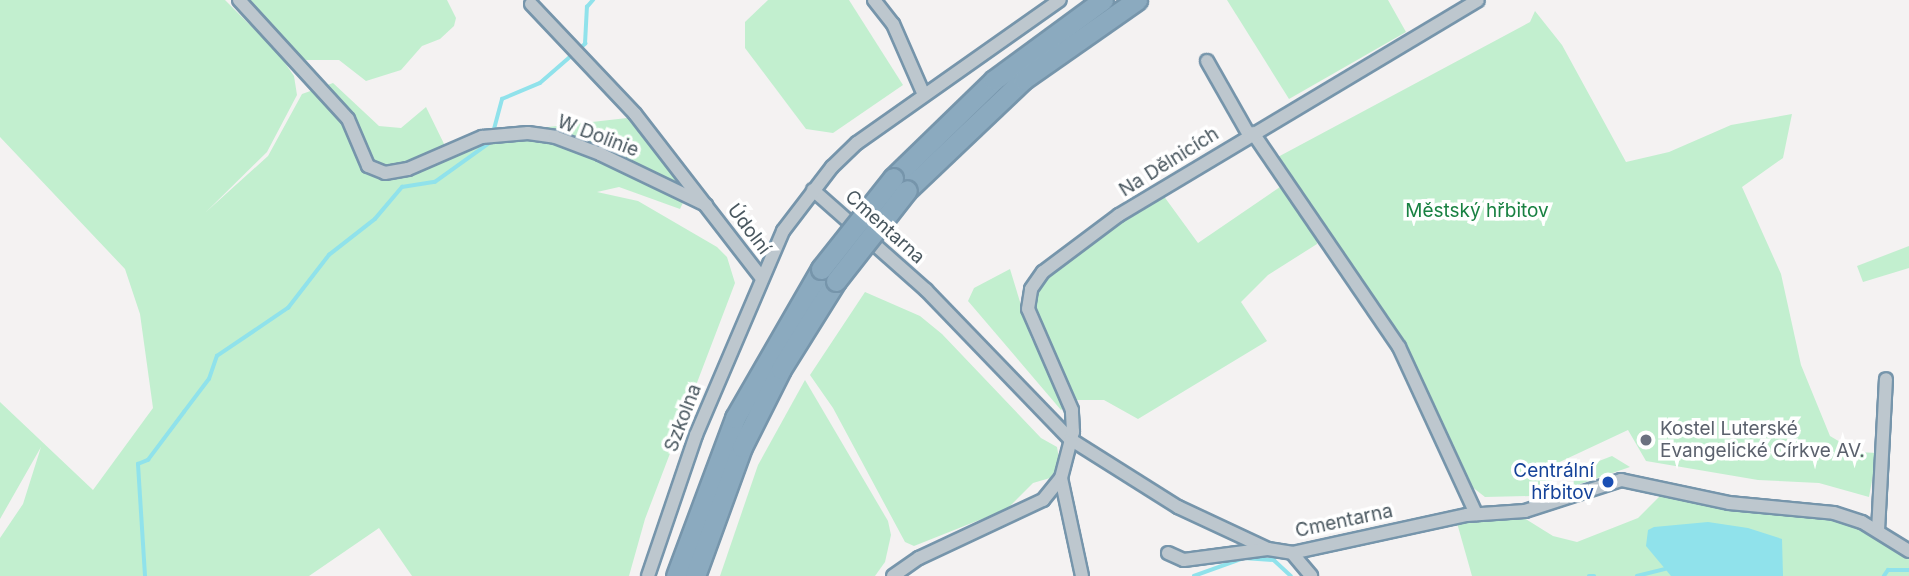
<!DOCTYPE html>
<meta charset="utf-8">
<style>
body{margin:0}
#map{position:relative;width:1909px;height:576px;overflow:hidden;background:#f4f2f2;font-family:Inter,sans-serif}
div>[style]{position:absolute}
.green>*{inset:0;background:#c2efcf}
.water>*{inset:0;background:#90e2eb}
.stream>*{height:3.5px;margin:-1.75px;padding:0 1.75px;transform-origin:1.75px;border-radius:1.75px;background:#90e2eb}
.roads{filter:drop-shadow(2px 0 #7695ab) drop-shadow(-2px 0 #7695ab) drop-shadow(0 2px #7695ab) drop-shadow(0 -2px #7695ab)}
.minor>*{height:12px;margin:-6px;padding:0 6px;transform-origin:6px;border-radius:6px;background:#bdc7ce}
.highway>*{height:19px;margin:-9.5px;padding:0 9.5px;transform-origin:9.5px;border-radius:9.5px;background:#8baabf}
.bridges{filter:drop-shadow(2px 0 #7695ab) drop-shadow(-2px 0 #7695ab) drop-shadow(0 2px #7695ab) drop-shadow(0 -2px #7695ab)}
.highway-bridge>*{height:19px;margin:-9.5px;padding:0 9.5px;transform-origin:9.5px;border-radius:9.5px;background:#8baabf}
.dots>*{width:19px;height:19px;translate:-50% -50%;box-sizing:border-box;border:4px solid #fff;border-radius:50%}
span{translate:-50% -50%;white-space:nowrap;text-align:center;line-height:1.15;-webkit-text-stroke:7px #fff;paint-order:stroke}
.street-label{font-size:19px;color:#49575f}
.park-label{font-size:19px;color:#198142}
.worship-label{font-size:19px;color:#5b616d}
.left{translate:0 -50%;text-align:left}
.transit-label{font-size:19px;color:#164399}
.right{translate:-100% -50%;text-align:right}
</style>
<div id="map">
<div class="green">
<i style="clip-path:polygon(0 0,225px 0,278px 53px,294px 76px,297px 95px,267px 152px,206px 212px,268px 156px,302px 94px,333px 83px,379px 126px,401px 128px,426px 107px,447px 150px,522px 130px,627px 118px,688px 192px,680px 209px,619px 187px,597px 192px,638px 201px,717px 247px,727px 257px,735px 283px,645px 519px,629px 576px,412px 576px,379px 528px,309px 576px,0 576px,0 538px,23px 504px,41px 447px,0 519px,0 402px,93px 490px,153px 408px,140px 314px,125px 269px,0 137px)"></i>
<i style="clip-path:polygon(244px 0,447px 0,456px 18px,454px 26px,440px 39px,422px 46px,401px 70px,366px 81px,339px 60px,302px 60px)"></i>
<i style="clip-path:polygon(768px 0,849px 0,903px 85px,833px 133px,806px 129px,745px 48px,745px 22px)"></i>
<i style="clip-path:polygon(1227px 0,1388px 0,1406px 32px,1289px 99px)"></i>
<i style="clip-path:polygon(1535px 11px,1562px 45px,1626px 162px,1669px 152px,1731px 125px,1792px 114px,1783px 158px,1742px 187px,1781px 274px,1801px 365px,1830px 436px,1857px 452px,1877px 453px,1869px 497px,1819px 483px,1758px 480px,1646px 461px,1628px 430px,1549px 467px,1552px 481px,1531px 496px,1485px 497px,1462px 479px,1396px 332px,1276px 158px,1530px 22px)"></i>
<i style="clip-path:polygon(1283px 185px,1316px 233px,1317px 244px,1268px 275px,1241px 302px,1267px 341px,1138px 419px,1104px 400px,1076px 400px,1033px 307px,1043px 280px,1122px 218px,1163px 195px,1198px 243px)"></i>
<i style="clip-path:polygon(1909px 246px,1909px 268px,1863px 282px,1857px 266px)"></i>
<i style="clip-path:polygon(1010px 269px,1031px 338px,1057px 384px,1064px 407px,1061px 410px,968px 301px,974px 288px)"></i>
<i style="clip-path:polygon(865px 292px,920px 316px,942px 334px,1041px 438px,1057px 447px,1060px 464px,1050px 478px,1033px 483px,1007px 509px,914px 546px,905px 542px,833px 408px,810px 375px)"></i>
<i style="clip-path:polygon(805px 380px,888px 521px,891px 535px,885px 562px,875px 576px,720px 576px,758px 465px)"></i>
<i style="clip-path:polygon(1612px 456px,1630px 467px,1574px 486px,1573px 471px)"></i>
<i style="clip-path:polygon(1665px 491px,1808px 513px,1867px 528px,1909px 555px,1909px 576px,1472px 576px,1457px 523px,1521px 516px,1553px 536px,1577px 542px,1638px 518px)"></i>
</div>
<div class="water">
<i style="clip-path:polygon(1708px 522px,1748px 528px,1782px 539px,1783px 576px,1671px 576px,1646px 546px,1648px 530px,1654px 527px)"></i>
</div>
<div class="stream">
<i style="left:493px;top:133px;width:35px;rotate:-75deg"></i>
<i style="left:502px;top:99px;width:41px;rotate:-22.8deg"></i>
<i style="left:540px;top:83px;width:60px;rotate:-40.9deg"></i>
<i style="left:585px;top:44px;width:37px;rotate:-87deg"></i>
<i style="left:587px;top:7px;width:9px;rotate:-49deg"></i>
<i style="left:145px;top:576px;width:112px;rotate:-93.6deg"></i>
<i style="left:138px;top:464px;width:11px;rotate:-22deg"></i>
<i style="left:148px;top:460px;width:60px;rotate:-53.1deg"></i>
<i style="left:184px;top:412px;width:41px;rotate:-52.9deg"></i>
<i style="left:209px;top:379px;width:24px;rotate:-71deg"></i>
<i style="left:217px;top:356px;width:86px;rotate:-34.1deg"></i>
<i style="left:288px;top:308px;width:67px;rotate:-52.3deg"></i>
<i style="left:329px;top:255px;width:58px;rotate:-38deg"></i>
<i style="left:375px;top:219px;width:42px;rotate:-49.8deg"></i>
<i style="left:402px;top:187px;width:33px;rotate:-9deg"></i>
<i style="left:435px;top:182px;width:70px;rotate:-35.7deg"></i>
<i style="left:1194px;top:576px;width:53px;rotate:-19.8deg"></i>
<i style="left:1244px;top:558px;width:30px;rotate:4deg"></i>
<i style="left:1274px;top:560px;width:23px;rotate:43deg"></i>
<i style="left:1589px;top:576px;width:5px"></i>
<i style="left:1637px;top:576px;width:29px;rotate:-14deg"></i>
<i style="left:1884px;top:576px;width:7px;rotate:-56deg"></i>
<i style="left:1888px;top:570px;width:21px"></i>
</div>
<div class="roads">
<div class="minor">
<i style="left:239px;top:0;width:161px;rotate:47.5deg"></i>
<i style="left:348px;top:119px;width:51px;rotate:66.9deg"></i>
<i style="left:368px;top:166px;width:18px;rotate:22deg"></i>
<i style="left:385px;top:173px;width:23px;rotate:-10deg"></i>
<i style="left:408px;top:169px;width:81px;rotate:-23.4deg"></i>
<i style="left:482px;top:137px;width:46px;rotate:-5deg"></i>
<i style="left:528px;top:133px;width:27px;rotate:8deg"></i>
<i style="left:555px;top:137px;width:48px;rotate:20.7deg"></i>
<i style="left:600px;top:154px;width:118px;rotate:25.7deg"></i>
<i style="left:874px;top:0;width:31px;rotate:52deg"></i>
<i style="left:893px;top:24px;width:77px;rotate:66.4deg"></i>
<i style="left:531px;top:4px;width:151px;rotate:46.6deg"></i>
<i style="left:635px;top:114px;width:206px;rotate:52.3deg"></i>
<i style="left:1207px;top:61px;width:85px;rotate:60.4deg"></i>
<i style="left:1253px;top:133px;width:259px;rotate:55.7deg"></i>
<i style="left:1399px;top:347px;width:184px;rotate:65.2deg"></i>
<i style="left:813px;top:190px;width:151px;rotate:41.5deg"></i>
<i style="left:926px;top:290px;width:207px;rotate:46deg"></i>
<i style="left:1070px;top:439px;width:128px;rotate:32.2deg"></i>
<i style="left:1178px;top:507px;width:99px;rotate:25deg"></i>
<i style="left:1268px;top:549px;width:24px;rotate:9deg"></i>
<i style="left:1292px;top:553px;width:179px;rotate:-12.3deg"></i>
<i style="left:1467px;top:515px;width:58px;rotate:-3.9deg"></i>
<i style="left:1525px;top:511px;width:101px;rotate:-17.9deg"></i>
<i style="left:1621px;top:480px;width:110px;rotate:12deg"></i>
<i style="left:1729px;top:503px;width:105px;rotate:5.4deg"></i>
<i style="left:1834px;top:513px;width:29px;rotate:18deg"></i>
<i style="left:1862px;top:522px;width:55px;rotate:31.7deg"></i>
<i style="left:1061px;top:478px;width:100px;rotate:77.9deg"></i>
<i style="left:1878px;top:531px;width:152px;rotate:-87deg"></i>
<i style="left:1168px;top:553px;width:17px;rotate:24deg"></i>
<i style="left:1184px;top:560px;width:84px;rotate:-7.5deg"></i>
<i style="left:1292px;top:553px;width:30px;rotate:50deg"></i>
<i style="left:648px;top:576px;width:149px;rotate:-71.2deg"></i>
<i style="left:696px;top:435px;width:222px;rotate:-66.9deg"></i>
<i style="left:783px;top:231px;width:81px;rotate:-52.6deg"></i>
<i style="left:832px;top:167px;width:35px;rotate:-44deg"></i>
<i style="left:857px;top:143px;width:248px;rotate:-35.2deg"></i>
<i style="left:893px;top:576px;width:32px;rotate:-35deg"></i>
<i style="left:919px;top:558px;width:137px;rotate:-25.1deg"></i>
<i style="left:1043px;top:500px;width:28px;rotate:-51deg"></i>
<i style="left:1061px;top:478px;width:48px;rotate:-75.4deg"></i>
<i style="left:1073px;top:432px;width:22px;rotate:-93deg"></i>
<i style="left:1072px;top:410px;width:110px;rotate:-113.5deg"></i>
<i style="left:1028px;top:309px;width:20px;rotate:-81deg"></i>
<i style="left:1031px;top:289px;width:21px;rotate:-55deg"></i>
<i style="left:1043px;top:272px;width:95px;rotate:-36.9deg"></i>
<i style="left:1119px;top:215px;width:418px;rotate:-30.9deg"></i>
</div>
<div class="highway">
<i style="left:893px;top:178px;width:141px;rotate:-44.1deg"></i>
<i style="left:994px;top:80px;width:135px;rotate:-36.3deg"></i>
<i style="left:907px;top:190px;width:161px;rotate:-43.5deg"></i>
<i style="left:1024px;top:79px;width:138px;rotate:-35deg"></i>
<i style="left:676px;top:576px;width:169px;rotate:-69.5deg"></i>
<i style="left:735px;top:418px;width:172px;rotate:-60deg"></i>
<i style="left:695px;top:576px;width:137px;rotate:-70deg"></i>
<i style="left:742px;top:447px;width:87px;rotate:-63.4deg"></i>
<i style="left:781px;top:369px;width:104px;rotate:-58deg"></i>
</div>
</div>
<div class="bridges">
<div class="highway-bridge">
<i style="left:821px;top:269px;width:116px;rotate:-51.6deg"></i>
<i style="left:836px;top:281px;width:115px;rotate:-52deg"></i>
</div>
</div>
<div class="dots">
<i style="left:1646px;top:440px;background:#6b7280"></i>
<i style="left:1608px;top:482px;background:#1a4fb4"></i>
</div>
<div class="street-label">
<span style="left:598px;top:136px;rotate:21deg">W Dolinie</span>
<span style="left:1169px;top:162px;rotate:-32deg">Na Dělnicích</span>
<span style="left:885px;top:227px;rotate:42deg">Cmentarna</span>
<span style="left:749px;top:229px;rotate:53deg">Údolní</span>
<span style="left:683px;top:418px;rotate:-69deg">Szkolna</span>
<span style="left:1344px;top:521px;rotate:-12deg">Cmentarna</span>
</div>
<div class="park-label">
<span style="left:1477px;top:211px">Městský hřbitov</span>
</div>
<div class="worship-label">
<span class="left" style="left:1660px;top:440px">Kostel Luterské<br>Evangelické Církve AV.</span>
</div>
<div class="transit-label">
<span class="right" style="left:1594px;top:482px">Centrální<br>hřbitov</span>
</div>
</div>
